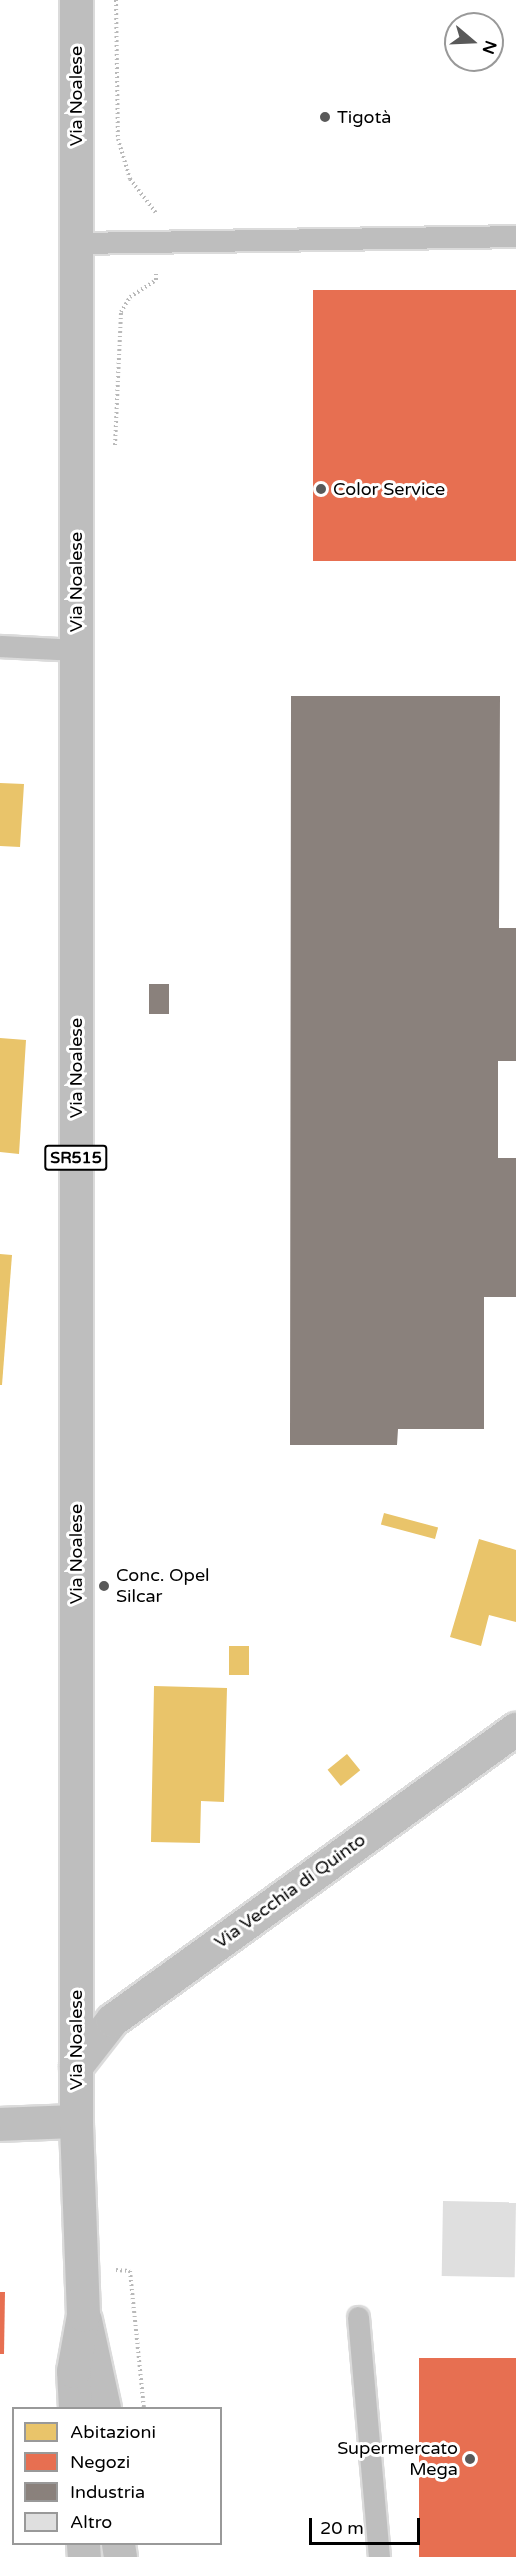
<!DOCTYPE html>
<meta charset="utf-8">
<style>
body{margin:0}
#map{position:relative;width:516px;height:2557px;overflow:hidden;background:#fff;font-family:"Varela Round",sans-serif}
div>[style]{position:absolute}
.homes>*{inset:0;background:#e9c46a;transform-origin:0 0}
.shops>*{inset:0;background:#e76f51;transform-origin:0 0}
.industry>*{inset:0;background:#8a817c;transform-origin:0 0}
.building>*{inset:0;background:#dfdfdf;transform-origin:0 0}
.path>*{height:4px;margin-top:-2px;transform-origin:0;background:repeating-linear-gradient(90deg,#b9b9b9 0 1.5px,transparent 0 4.5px)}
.roads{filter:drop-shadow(2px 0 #dbdbdb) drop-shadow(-2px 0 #dbdbdb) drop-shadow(0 2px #dbdbdb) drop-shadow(0 -2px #dbdbdb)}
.service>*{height:21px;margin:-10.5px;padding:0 10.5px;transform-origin:10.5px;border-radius:10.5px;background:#bebebe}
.minor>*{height:33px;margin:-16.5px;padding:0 16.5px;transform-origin:16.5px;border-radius:16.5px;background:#bebebe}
.primary>*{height:33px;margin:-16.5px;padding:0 16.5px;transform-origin:16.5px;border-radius:16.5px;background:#bebebe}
.dots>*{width:16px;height:16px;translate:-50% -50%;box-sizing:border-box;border:3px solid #fff;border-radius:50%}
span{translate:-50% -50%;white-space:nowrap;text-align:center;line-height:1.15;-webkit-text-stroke:6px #fff;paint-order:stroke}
.shield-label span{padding:2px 4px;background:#fff;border:2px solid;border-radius:4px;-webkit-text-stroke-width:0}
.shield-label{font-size:16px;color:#000;font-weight:700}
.street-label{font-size:18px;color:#000}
.poi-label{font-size:18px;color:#000}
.left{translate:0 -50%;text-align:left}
.right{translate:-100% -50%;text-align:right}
.legend{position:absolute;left:12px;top:2407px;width:210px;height:138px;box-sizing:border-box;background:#fff;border:2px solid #999;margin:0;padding:8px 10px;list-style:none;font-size:18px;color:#000}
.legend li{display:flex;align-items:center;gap:12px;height:30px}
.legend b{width:30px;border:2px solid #999}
.north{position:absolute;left:444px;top:12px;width:60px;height:60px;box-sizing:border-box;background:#fff;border:2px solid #999;border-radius:50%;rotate:109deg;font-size:16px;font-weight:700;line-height:24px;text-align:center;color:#000}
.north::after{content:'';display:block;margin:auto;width:21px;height:27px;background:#595959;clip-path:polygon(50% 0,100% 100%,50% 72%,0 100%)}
.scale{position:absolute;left:309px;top:2518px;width:111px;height:27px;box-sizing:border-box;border:3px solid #000;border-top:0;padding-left:8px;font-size:18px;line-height:21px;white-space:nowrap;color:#000;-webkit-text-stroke:4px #fff;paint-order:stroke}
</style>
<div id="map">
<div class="homes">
<i style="clip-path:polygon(0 783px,24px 784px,20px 847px,0 846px)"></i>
<i style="clip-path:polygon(0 1038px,26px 1040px,19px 1154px,0 1152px)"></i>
<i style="clip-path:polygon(0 1254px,12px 1255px,2px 1385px,0 1385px)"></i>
<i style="left:384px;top:1513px;width:56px;height:12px;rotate:15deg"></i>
<i style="clip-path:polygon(479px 1539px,516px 1550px,516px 1622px,489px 1615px,481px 1646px,450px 1637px)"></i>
<i style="left:229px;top:1646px;width:20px;height:29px"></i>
<i style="clip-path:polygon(154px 1686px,227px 1688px,224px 1802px,201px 1801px,200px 1843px,151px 1842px)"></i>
<i style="left:347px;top:1754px;width:21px;height:25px;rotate:51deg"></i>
</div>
<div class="shops">
<i style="left:516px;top:290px;width:271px;height:203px;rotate:90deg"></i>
<i style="clip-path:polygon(0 2292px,5px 2292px,4px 2354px,0 2354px)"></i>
<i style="left:516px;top:2358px;width:199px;height:97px;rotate:90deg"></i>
</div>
<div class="industry">
<i style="clip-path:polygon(291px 696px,500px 696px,499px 928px,516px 928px,516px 1061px,498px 1061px,498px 1158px,516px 1158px,516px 1297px,484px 1297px,484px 1429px,398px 1429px,397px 1445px,290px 1445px)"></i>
<i style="left:149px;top:984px;width:20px;height:30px"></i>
</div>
<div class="building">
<i style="left:443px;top:2201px;width:73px;height:75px;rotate:1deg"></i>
</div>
<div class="path">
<i style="left:116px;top:0;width:139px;rotate:89.2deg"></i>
<i style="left:118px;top:139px;width:42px;rotate:73.3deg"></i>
<i style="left:130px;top:179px;width:43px;rotate:52.6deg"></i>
<i style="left:115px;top:445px;width:133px;rotate:-87.4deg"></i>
<i style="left:121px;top:312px;width:17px;rotate:-59deg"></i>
<i style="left:130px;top:297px;width:31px;rotate:-33deg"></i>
<i style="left:156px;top:280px;width:9px;rotate:-90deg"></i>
<i style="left:116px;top:2270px;width:14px;rotate:4deg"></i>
<i style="left:130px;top:2271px;width:138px;rotate:84.2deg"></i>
</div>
<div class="roads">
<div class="service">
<i style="left:76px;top:243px;width:440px;rotate:-0.9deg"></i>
<i style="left:0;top:646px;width:76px;rotate:3deg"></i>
<i style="left:358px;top:2317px;width:241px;rotate:85deg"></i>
</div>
<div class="minor">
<i style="left:76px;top:2066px;width:58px;rotate:-52deg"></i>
<i style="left:112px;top:2020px;width:498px;rotate:-35.8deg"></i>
<i style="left:0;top:2124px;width:76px;rotate:-2.3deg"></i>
</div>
<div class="primary">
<i style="left:85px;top:2320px;width:90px;rotate:77.8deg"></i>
<i style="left:75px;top:2408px;width:37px;rotate:-93deg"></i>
<i style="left:73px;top:2371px;width:57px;rotate:-79.9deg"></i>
<i style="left:83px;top:2315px;width:194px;rotate:-92.1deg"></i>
<i style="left:76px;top:2121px;width:2121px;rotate:-90deg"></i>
<i style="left:83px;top:2544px;width:13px;rotate:86deg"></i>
<i style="left:118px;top:2544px;width:13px;rotate:81deg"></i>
</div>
</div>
<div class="dots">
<i style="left:325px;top:117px;background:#595959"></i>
<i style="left:321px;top:489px;background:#595959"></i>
<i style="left:104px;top:1586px;background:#595959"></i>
<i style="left:470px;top:2459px;background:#595959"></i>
</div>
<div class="shield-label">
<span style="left:76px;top:1158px">SR515</span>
</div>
<div class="street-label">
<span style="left:76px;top:96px;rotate:-90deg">Via Noalese</span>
<span style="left:76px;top:582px;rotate:-90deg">Via Noalese</span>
<span style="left:76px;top:1068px;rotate:-90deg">Via Noalese</span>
<span style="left:76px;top:1554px;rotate:-90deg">Via Noalese</span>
<span style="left:290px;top:1891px;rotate:-36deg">Via Vecchia di Quinto</span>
<span style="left:76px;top:2040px;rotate:-90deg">Via Noalese</span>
</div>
<div class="poi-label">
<span class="left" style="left:337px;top:117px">Tigotà</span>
<span class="left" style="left:333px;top:489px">Color Service</span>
<span class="left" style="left:116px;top:1586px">Conc. Opel<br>Silcar</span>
<span class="right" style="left:458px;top:2459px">Supermercato<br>Mega</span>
</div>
<ul class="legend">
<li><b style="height:16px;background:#e9c46a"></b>Abitazioni</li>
<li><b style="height:16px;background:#e76f51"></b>Negozi</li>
<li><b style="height:16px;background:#8a817c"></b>Industria</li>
<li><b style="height:16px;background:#dfdfdf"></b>Altro</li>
</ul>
<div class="north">N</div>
<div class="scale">20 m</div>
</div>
